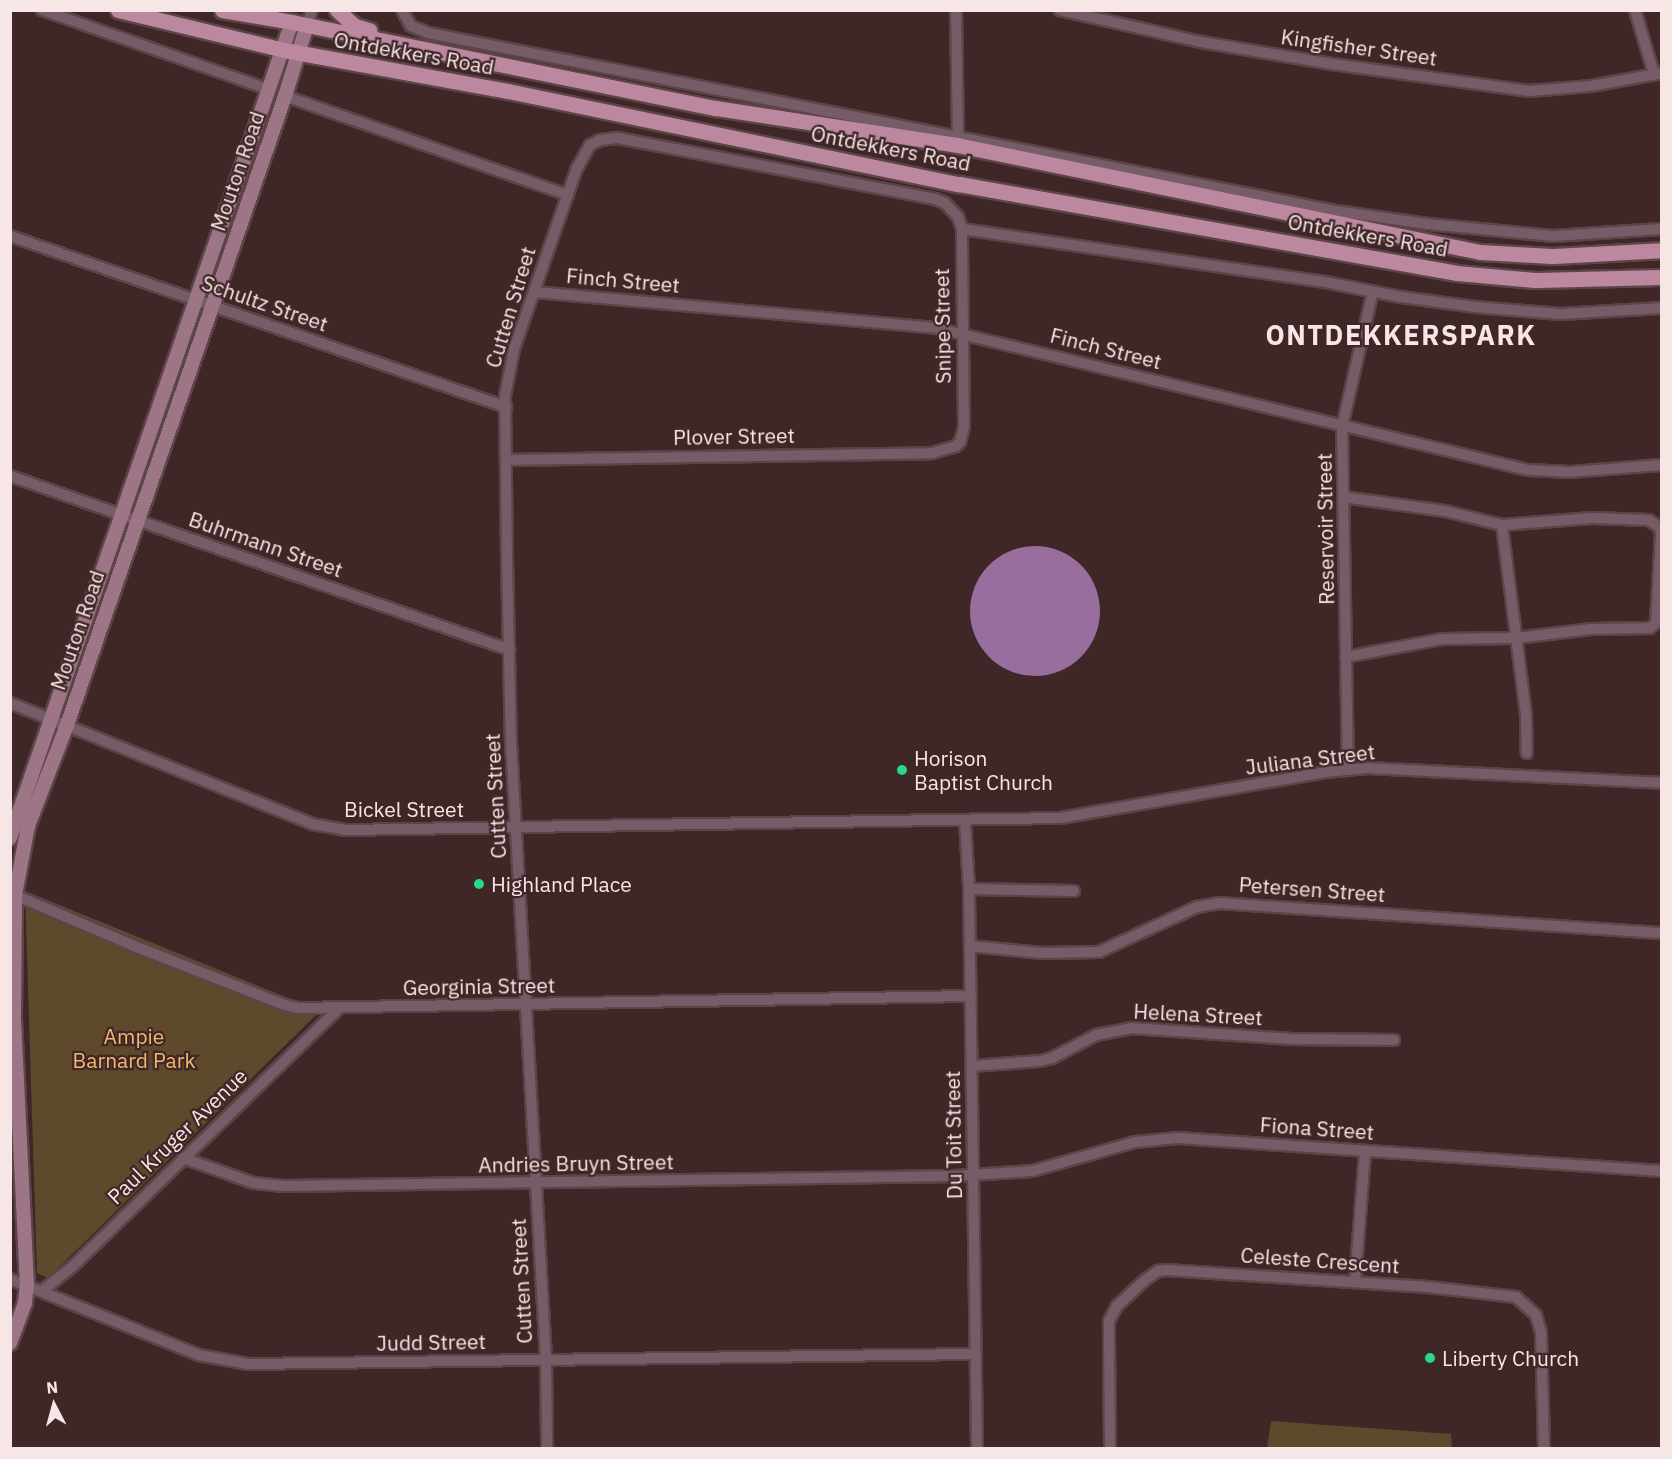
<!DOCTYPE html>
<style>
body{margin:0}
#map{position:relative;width:1672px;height:1459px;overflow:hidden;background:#3f2627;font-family:"IBM Plex Sans",sans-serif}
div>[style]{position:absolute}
.green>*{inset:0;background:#5f492d}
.water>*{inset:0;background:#976e9d}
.round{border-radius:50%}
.roads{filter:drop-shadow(2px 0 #5c4546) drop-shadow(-2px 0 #5c4546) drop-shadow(0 2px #5c4546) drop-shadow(0 -2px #5c4546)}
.street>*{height:10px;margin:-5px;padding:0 5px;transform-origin:5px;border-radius:5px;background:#765c67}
.secondary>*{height:14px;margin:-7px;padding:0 7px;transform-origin:7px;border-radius:7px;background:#9d7587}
.primary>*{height:15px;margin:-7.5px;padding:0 7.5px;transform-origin:7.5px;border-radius:7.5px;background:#bc88a0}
.dots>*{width:16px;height:16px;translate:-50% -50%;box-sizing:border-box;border:3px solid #3f2627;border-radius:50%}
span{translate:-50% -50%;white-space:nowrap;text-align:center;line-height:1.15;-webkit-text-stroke:4.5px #3f2627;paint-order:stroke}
.street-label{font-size:21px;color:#f7e6e6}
.poi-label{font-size:21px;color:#f7e6e6}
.left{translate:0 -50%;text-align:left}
.park-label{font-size:21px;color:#f2b96e}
.district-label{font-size:27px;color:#f7e6e6;font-weight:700;letter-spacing:1.5px}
.frame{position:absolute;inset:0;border:12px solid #f7e6e6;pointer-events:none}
.north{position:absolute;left:24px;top:1375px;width:60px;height:60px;-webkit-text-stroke:4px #3f2627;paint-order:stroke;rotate:354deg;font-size:16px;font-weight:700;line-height:24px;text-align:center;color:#f7e6e6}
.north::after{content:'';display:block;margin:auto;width:21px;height:27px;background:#f7e6e6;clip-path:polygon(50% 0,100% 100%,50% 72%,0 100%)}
</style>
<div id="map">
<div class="green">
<i style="clip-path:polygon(25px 891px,320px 1011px,48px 1278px,37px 1273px)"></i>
<i style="clip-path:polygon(1271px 1421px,1451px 1434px,1452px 1448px,1267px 1448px)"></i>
</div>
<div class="water">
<i class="round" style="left:970px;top:546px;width:130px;height:130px"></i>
</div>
<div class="roads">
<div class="street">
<i style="left:42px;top:10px;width:242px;rotate:19.3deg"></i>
<i style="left:402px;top:10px;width:18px;rotate:61deg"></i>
<i style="left:411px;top:26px;width:18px;rotate:22deg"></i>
<i style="left:428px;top:33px;width:925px;rotate:11.09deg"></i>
<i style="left:1336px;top:211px;width:93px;rotate:8deg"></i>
<i style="left:1428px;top:224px;width:126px;rotate:5.5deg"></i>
<i style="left:1553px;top:236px;width:109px;rotate:-3.7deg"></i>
<i style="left:956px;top:10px;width:127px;rotate:89.1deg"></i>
<i style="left:1060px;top:10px;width:145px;rotate:12.8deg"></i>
<i style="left:1201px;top:42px;width:133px;rotate:9.5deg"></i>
<i style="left:1332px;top:64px;width:199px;rotate:7.8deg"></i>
<i style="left:1529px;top:91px;width:62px;rotate:-4.6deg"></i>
<i style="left:1591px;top:86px;width:72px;rotate:-10.4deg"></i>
<i style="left:1635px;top:10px;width:67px;rotate:73.5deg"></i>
<i style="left:307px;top:25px;width:16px;rotate:-72deg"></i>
<i style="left:285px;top:96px;width:300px;rotate:19.3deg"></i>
<i style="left:962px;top:229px;width:372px;rotate:8.3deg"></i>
<i style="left:1330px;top:283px;width:72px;rotate:11.2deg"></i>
<i style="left:1401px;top:297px;width:75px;rotate:7.7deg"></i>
<i style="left:1475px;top:307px;width:86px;rotate:4.7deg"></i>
<i style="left:1561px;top:314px;width:101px;rotate:-3.4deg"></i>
<i style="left:10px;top:236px;width:525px;rotate:19.02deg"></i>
<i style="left:534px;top:292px;width:404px;rotate:5.1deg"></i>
<i style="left:936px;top:328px;width:609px;rotate:13.49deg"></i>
<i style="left:1528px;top:470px;width:42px;rotate:2.7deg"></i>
<i style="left:1570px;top:472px;width:92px;rotate:-4.4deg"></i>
<i style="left:506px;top:460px;width:426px;rotate:-0.9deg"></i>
<i style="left:932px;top:453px;width:25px;rotate:-16deg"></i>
<i style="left:956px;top:446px;width:6px;rotate:-45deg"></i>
<i style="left:960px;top:442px;width:16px;rotate:-75deg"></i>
<i style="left:964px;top:427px;width:198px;rotate:-90.6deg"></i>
<i style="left:962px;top:229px;width:13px;rotate:-108deg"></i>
<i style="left:958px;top:217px;width:19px;rotate:-133deg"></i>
<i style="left:945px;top:203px;width:11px;rotate:-158deg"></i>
<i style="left:935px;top:199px;width:324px;rotate:-169.1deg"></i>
<i style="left:617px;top:138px;width:17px;rotate:173deg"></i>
<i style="left:600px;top:140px;width:11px;rotate:153deg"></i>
<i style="left:590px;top:145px;width:26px;rotate:119deg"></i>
<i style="left:577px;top:168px;width:192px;rotate:109.2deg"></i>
<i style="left:514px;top:349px;width:48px;rotate:100.8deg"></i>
<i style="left:505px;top:396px;width:162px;rotate:89.3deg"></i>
<i style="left:507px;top:558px;width:185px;rotate:88.8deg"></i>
<i style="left:511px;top:743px;width:618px;rotate:86.75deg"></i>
<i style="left:546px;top:1360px;width:88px;rotate:89.3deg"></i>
<i style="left:10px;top:476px;width:529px;rotate:19.19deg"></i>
<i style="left:1343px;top:497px;width:103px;rotate:7.8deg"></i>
<i style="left:1445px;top:511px;width:59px;rotate:13.8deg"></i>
<i style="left:1502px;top:525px;width:90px;rotate:-4.4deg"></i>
<i style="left:1592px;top:518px;width:57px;rotate:2deg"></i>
<i style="left:1649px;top:520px;width:12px;rotate:35deg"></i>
<i style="left:1659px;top:527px;width:6px;rotate:72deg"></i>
<i style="left:1661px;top:533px;width:90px;rotate:93.2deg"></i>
<i style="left:1656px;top:623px;width:8px;rotate:140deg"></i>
<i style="left:1650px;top:628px;width:59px;rotate:179deg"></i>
<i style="left:1591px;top:629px;width:75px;rotate:173.1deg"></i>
<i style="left:1517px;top:638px;width:75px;rotate:179.2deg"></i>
<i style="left:1442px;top:639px;width:98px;rotate:169.4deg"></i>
<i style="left:1502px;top:525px;width:191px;rotate:82.8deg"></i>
<i style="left:1526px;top:714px;width:39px;rotate:89deg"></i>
<i style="left:10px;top:703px;width:325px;rotate:21.8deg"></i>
<i style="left:312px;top:824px;width:34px;rotate:10deg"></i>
<i style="left:345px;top:830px;width:715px;rotate:-0.96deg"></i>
<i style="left:1060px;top:818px;width:270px;rotate:-9.8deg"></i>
<i style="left:1326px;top:772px;width:42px;rotate:-5.4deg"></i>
<i style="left:1368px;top:768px;width:294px;rotate:2.9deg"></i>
<i style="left:1348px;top:769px;width:342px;rotate:-91deg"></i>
<i style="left:1342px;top:427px;width:139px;rotate:-77.2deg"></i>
<i style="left:965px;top:821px;width:68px;rotate:86.6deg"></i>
<i style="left:969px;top:889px;width:559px;rotate:89.18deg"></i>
<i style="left:969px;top:889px;width:105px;rotate:1.1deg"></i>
<i style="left:10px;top:893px;width:135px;rotate:23.1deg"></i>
<i style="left:134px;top:946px;width:159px;rotate:21.4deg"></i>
<i style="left:282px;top:1004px;width:16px;rotate:15deg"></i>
<i style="left:297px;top:1008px;width:674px;rotate:-1.02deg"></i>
<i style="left:970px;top:946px;width:72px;rotate:5.6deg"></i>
<i style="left:1042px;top:953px;width:57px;rotate:-1deg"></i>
<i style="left:1099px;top:952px;width:108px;rotate:-24.7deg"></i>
<i style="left:1197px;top:907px;width:23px;rotate:-10deg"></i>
<i style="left:1220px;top:903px;width:443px;rotate:3.9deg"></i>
<i style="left:972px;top:1066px;width:68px;rotate:-4.2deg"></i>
<i style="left:1040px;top:1061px;width:12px;rotate:-14deg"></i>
<i style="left:1052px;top:1058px;width:50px;rotate:-27.6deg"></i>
<i style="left:1096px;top:1035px;width:36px;rotate:-11deg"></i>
<i style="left:1131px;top:1028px;width:161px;rotate:3.9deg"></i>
<i style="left:1292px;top:1039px;width:102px;rotate:0.6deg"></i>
<i style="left:183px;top:1158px;width:75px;rotate:19.4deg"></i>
<i style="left:254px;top:1183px;width:29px;rotate:6deg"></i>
<i style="left:283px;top:1186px;width:672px;rotate:-0.85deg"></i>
<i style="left:955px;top:1176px;width:77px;rotate:-3.7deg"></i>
<i style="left:1032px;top:1171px;width:107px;rotate:-15.7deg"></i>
<i style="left:1135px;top:1142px;width:43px;rotate:-5.3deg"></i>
<i style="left:1178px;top:1138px;width:485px;rotate:3.9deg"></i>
<i style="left:10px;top:1279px;width:204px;rotate:21.9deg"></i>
<i style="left:199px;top:1355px;width:50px;rotate:10.4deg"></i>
<i style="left:248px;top:1364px;width:728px;rotate:-0.79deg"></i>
<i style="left:1355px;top:1282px;width:131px;rotate:-85.6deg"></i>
<i style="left:42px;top:1291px;width:40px;rotate:-39deg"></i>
<i style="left:73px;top:1266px;width:369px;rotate:-44.1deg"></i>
<i style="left:1110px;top:1448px;width:127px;rotate:-90.5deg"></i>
<i style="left:1109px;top:1321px;width:17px;rotate:-62deg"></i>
<i style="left:1117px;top:1306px;width:38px;rotate:-43deg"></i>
<i style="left:1145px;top:1280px;width:16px;rotate:-35deg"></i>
<i style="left:1158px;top:1271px;width:8px;rotate:-7deg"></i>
<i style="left:1166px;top:1270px;width:263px;rotate:3.7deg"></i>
<i style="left:1428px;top:1287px;width:89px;rotate:6.5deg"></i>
<i style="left:1516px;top:1297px;width:27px;rotate:42deg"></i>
<i style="left:1536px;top:1315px;width:18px;rotate:74deg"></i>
<i style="left:1541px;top:1332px;width:116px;rotate:88.5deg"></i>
</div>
<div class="secondary">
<i style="left:10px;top:838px;width:863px;rotate:-70.94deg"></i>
<i style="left:10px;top:1343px;width:43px;rotate:-69.4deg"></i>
<i style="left:25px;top:1303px;width:18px;rotate:-84deg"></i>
<i style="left:27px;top:1285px;width:269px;rotate:-92.8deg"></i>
<i style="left:14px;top:1016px;width:121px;rotate:-89.5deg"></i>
<i style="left:15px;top:895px;width:70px;rotate:-79.3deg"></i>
<i style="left:28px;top:826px;width:108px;rotate:-68.9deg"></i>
<i style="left:67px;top:725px;width:666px;rotate:-70.88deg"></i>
<i style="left:285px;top:96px;width:74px;rotate:-72.8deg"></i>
</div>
<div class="primary">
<i style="left:118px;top:10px;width:171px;rotate:13.5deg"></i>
<i style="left:284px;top:50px;width:228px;rotate:10.4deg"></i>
<i style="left:508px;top:91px;width:460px;rotate:11.7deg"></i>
<i style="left:959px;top:184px;width:506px;rotate:10.13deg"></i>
<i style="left:1457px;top:273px;width:78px;rotate:5.1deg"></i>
<i style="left:1535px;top:280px;width:127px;rotate:-1.4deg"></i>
<i style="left:222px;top:10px;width:71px;rotate:9.7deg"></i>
<i style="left:292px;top:22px;width:433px;rotate:11.5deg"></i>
<i style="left:716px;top:108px;width:244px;rotate:8.7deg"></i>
<i style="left:957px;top:145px;width:534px;rotate:11.56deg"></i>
<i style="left:1480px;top:252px;width:72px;rotate:3.2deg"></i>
<i style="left:1552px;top:256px;width:110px;rotate:-3.1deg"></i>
<i style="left:337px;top:10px;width:24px;rotate:42deg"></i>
<i style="left:355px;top:26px;width:15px;rotate:16deg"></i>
</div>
</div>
<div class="dots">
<i style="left:902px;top:770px;background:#28d885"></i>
<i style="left:479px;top:884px;background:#28d885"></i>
<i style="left:1430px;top:1358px;background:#28d885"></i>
</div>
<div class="street-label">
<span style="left:1359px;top:47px;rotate:8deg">Kingfisher Street</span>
<span style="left:414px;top:53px;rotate:10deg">Ontdekkers Road</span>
<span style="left:891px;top:148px;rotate:11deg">Ontdekkers Road</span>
<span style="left:237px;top:171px;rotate:-71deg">Mouton Road</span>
<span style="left:1368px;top:235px;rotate:10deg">Ontdekkers Road</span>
<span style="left:623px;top:280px;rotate:5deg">Finch Street</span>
<span style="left:265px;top:303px;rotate:19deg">Schultz Street</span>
<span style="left:510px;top:307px;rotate:-73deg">Cutten Street</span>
<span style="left:942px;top:326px;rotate:-91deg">Snipe Street</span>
<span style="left:1106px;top:348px;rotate:14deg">Finch Street</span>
<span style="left:734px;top:436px;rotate:-1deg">Plover Street</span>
<span style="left:1325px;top:529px;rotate:-91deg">Reservoir Street</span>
<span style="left:266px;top:544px;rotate:19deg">Buhrmann Street</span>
<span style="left:77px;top:630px;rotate:-71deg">Mouton Road</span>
<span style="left:1310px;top:759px;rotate:-7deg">Juliana Street</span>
<span style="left:495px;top:796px;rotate:-93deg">Cutten Street</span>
<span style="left:404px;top:809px">Bickel Street</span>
<span style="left:1312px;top:889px;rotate:4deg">Petersen Street</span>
<span style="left:479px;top:986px;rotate:-1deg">Georginia Street</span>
<span style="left:1198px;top:1014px;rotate:3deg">Helena Street</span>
<span style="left:1317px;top:1128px;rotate:4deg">Fiona Street</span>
<span style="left:953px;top:1135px;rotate:-91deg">Du Toit Street</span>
<span style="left:177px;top:1136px;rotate:-44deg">Paul Kruger Avenue</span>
<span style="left:576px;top:1163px;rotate:-1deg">Andries Bruyn Street</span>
<span style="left:1320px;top:1260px;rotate:4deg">Celeste Crescent</span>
<span style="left:521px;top:1281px;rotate:-93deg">Cutten Street</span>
<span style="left:431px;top:1342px;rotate:-1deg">Judd Street</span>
</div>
<div class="poi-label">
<span class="left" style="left:914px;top:770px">Horison<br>Baptist Church</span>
<span class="left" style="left:491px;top:884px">Highland Place</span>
<span class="left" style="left:1442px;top:1358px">Liberty Church</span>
</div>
<div class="park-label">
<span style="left:134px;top:1048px">Ampie<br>Barnard Park</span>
</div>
<div class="district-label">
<span style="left:1401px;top:335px">ONTDEKKERSPARK</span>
</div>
<div class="frame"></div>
<div class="north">N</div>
</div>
